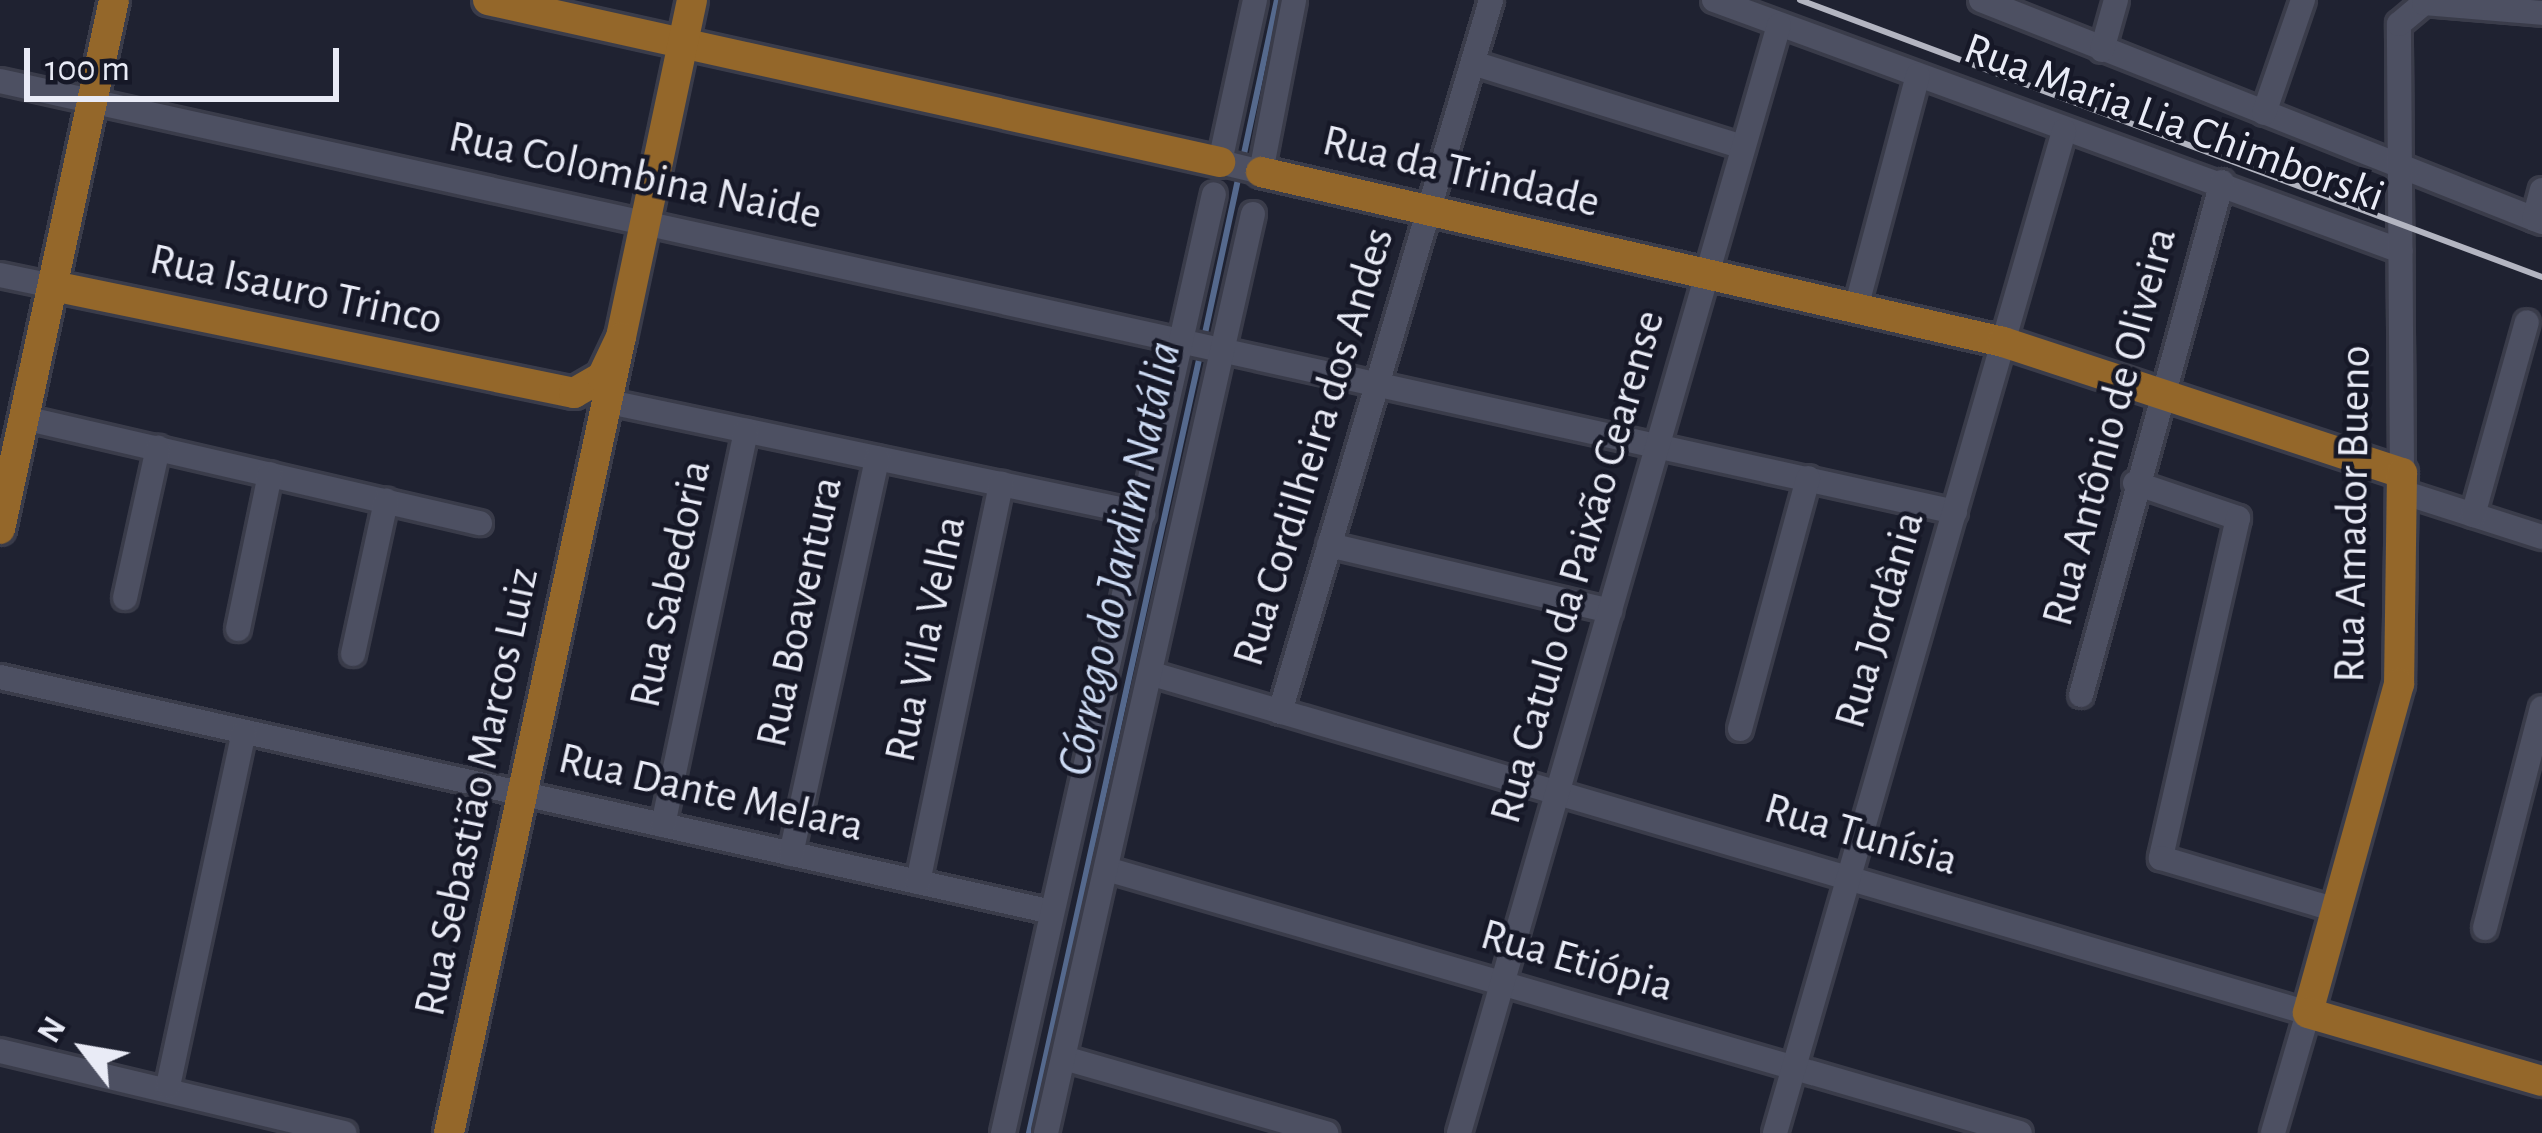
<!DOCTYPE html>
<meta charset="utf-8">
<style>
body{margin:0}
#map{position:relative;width:2542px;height:1133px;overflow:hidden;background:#1f2231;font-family:"Alegreya Sans",sans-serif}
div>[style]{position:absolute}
.stream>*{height:6px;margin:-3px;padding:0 3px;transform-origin:3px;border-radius:3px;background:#55698d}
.roads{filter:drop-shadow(3px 0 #3a3c4a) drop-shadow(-3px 0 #3a3c4a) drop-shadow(0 3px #3a3c4a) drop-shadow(0 -3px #3a3c4a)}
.minor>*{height:24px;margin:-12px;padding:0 12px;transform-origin:12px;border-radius:12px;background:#4d5062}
.major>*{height:30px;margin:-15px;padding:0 15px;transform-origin:15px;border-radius:15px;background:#94672a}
.rail>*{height:6px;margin:-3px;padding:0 3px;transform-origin:3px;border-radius:3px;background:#b3b5c1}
span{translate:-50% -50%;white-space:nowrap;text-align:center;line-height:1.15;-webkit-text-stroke:9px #161827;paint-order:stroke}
.street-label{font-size:45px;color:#e9ebf6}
.water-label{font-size:48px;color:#ccdaf3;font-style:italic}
.north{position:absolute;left:24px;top:989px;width:120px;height:120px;-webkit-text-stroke:9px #161827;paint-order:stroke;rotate:301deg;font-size:33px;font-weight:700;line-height:48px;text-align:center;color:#e9ebf6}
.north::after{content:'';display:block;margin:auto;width:42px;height:54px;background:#e9ebf6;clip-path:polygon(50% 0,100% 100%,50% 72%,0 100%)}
.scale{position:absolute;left:24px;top:48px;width:315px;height:54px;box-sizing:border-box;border:6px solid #e9ebf6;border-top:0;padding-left:15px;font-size:36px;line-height:42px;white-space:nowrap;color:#e9ebf6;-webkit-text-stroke:9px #161827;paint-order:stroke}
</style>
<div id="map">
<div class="stream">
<i style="left:1242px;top:163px;width:167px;rotate:-77.9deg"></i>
<i style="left:1204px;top:338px;width:167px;rotate:-77.9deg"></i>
<i style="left:1029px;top:1133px;width:801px;rotate:-77.6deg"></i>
</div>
<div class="roads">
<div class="minor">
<i style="left:1255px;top:0;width:166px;rotate:102.2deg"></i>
<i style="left:1220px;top:162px;width:42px;rotate:13.7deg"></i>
<i style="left:1261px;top:172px;width:175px;rotate:-79.1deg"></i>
<i style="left:1714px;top:0;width:731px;rotate:20.07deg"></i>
<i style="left:1981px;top:0;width:603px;rotate:21.59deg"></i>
<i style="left:2102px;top:50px;width:52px;rotate:-74.4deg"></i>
<i style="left:1473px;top:63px;width:283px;rotate:17.3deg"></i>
<i style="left:0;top:81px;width:2002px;rotate:12.43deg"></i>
<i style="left:2264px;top:113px;width:120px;rotate:-71deg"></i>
<i style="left:2534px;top:219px;width:30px;rotate:-75deg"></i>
<i style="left:0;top:275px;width:54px;rotate:11.7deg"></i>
<i style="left:1856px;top:308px;width:241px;rotate:-75.1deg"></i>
<i style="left:614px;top:403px;width:541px;rotate:11.83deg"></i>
<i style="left:24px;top:418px;width:468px;rotate:13deg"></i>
<i style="left:2402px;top:473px;width:449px;rotate:-90.4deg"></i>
<i style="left:2399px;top:24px;width:33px;rotate:-40deg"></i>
<i style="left:2424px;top:3px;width:118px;rotate:4.8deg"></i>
<i style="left:2135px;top:483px;width:109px;rotate:18.8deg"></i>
<i style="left:2238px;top:518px;width:349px;rotate:102.8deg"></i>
<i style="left:2161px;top:858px;width:184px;rotate:16.5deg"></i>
<i style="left:2402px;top:492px;width:147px;rotate:17.8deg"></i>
<i style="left:2473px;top:515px;width:200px;rotate:-74.4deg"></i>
<i style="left:1329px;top:545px;width:289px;rotate:13.2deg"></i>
<i style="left:125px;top:598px;width:154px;rotate:-77.6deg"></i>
<i style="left:238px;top:629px;width:158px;rotate:-78.3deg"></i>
<i style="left:353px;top:654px;width:157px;rotate:-77.8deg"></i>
<i style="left:1156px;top:675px;width:1201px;rotate:16.35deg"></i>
<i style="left:2308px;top:1013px;width:125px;rotate:106.3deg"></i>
<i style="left:0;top:677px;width:1078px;rotate:12.59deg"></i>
<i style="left:2081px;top:695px;width:532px;rotate:-74.63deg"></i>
<i style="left:1280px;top:712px;width:743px;rotate:-73.49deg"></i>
<i style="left:1740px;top:729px;width:260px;rotate:-74.8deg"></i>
<i style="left:663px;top:825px;width:403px;rotate:-78.1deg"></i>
<i style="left:791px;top:854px;width:405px;rotate:-77.7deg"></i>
<i style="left:1110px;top:870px;width:947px;rotate:16.12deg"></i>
<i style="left:918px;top:882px;width:407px;rotate:-78.2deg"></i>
<i style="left:2485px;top:928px;width:227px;rotate:-75.5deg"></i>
<i style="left:0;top:1051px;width:354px;rotate:13.4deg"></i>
<i style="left:1064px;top:1058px;width:273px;rotate:16deg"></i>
<i style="left:168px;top:1086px;width:362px;rotate:-77.9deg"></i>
<i style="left:1003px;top:1133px;width:962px;rotate:-77.34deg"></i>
<i style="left:1046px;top:1133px;width:942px;rotate:-77.31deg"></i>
<i style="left:1459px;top:1133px;width:1153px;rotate:-73.89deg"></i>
<i style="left:1775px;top:1133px;width:1043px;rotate:-73.91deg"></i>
</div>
<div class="major">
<i style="left:488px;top:0;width:750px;rotate:12.48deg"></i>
<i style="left:1261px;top:172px;width:761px;rotate:12.9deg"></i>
<i style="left:2003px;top:342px;width:420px;rotate:18.2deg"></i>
<i style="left:2402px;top:473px;width:211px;rotate:90.8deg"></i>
<i style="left:2399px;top:684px;width:341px;rotate:105.5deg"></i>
<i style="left:2308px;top:1013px;width:244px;rotate:16.2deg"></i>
<i style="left:53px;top:286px;width:532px;rotate:11.61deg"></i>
<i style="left:574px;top:393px;width:32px;rotate:-30deg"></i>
<i style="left:602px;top:377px;width:44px;rotate:-64.6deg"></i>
<i style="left:621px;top:337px;width:344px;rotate:-78.1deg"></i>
<i style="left:0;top:529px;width:541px;rotate:-77.84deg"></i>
<i style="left:449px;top:1133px;width:814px;rotate:-77.81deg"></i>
</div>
</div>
<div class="rail">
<i style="left:1800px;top:0;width:792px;rotate:20.47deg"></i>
</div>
<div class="street-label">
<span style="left:2174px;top:123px;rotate:20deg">Rua Maria Lia Chimborski</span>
<span style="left:1461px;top:172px;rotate:13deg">Rua da Trindade</span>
<span style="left:635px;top:176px;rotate:12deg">Rua Colombina Naide</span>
<span style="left:296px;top:290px;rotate:12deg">Rua Isauro Trinco</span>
<span style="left:2110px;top:427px;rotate:-75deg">Rua Antônio de Oliveira</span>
<span style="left:1314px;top:447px;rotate:-73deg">Rua Cordilheira dos Andes</span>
<span style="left:2353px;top:514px;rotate:-89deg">Rua Amador Bueno</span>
<span style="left:1578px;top:567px;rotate:-74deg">Rua Catulo da Paixão Cearense</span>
<span style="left:671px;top:584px;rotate:-78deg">Rua Sabedoria</span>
<span style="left:800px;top:612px;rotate:-78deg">Rua Boaventura</span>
<span style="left:1880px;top:620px;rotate:-74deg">Rua Jordânia</span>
<span style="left:926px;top:639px;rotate:-78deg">Rua Vila Velha</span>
<span style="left:477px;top:792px;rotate:-78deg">Rua Sebastião Marcos Luiz</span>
<span style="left:711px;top:793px;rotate:13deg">Rua Dante Melara</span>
<span style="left:1861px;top:835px;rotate:16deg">Rua Tunísia</span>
<span style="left:1577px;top:961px;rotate:16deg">Rua Etiópia</span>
</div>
<div class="water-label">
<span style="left:1121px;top:559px;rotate:-78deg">Córrego do Jardim Natália</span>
</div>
<div class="north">N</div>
<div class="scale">100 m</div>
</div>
